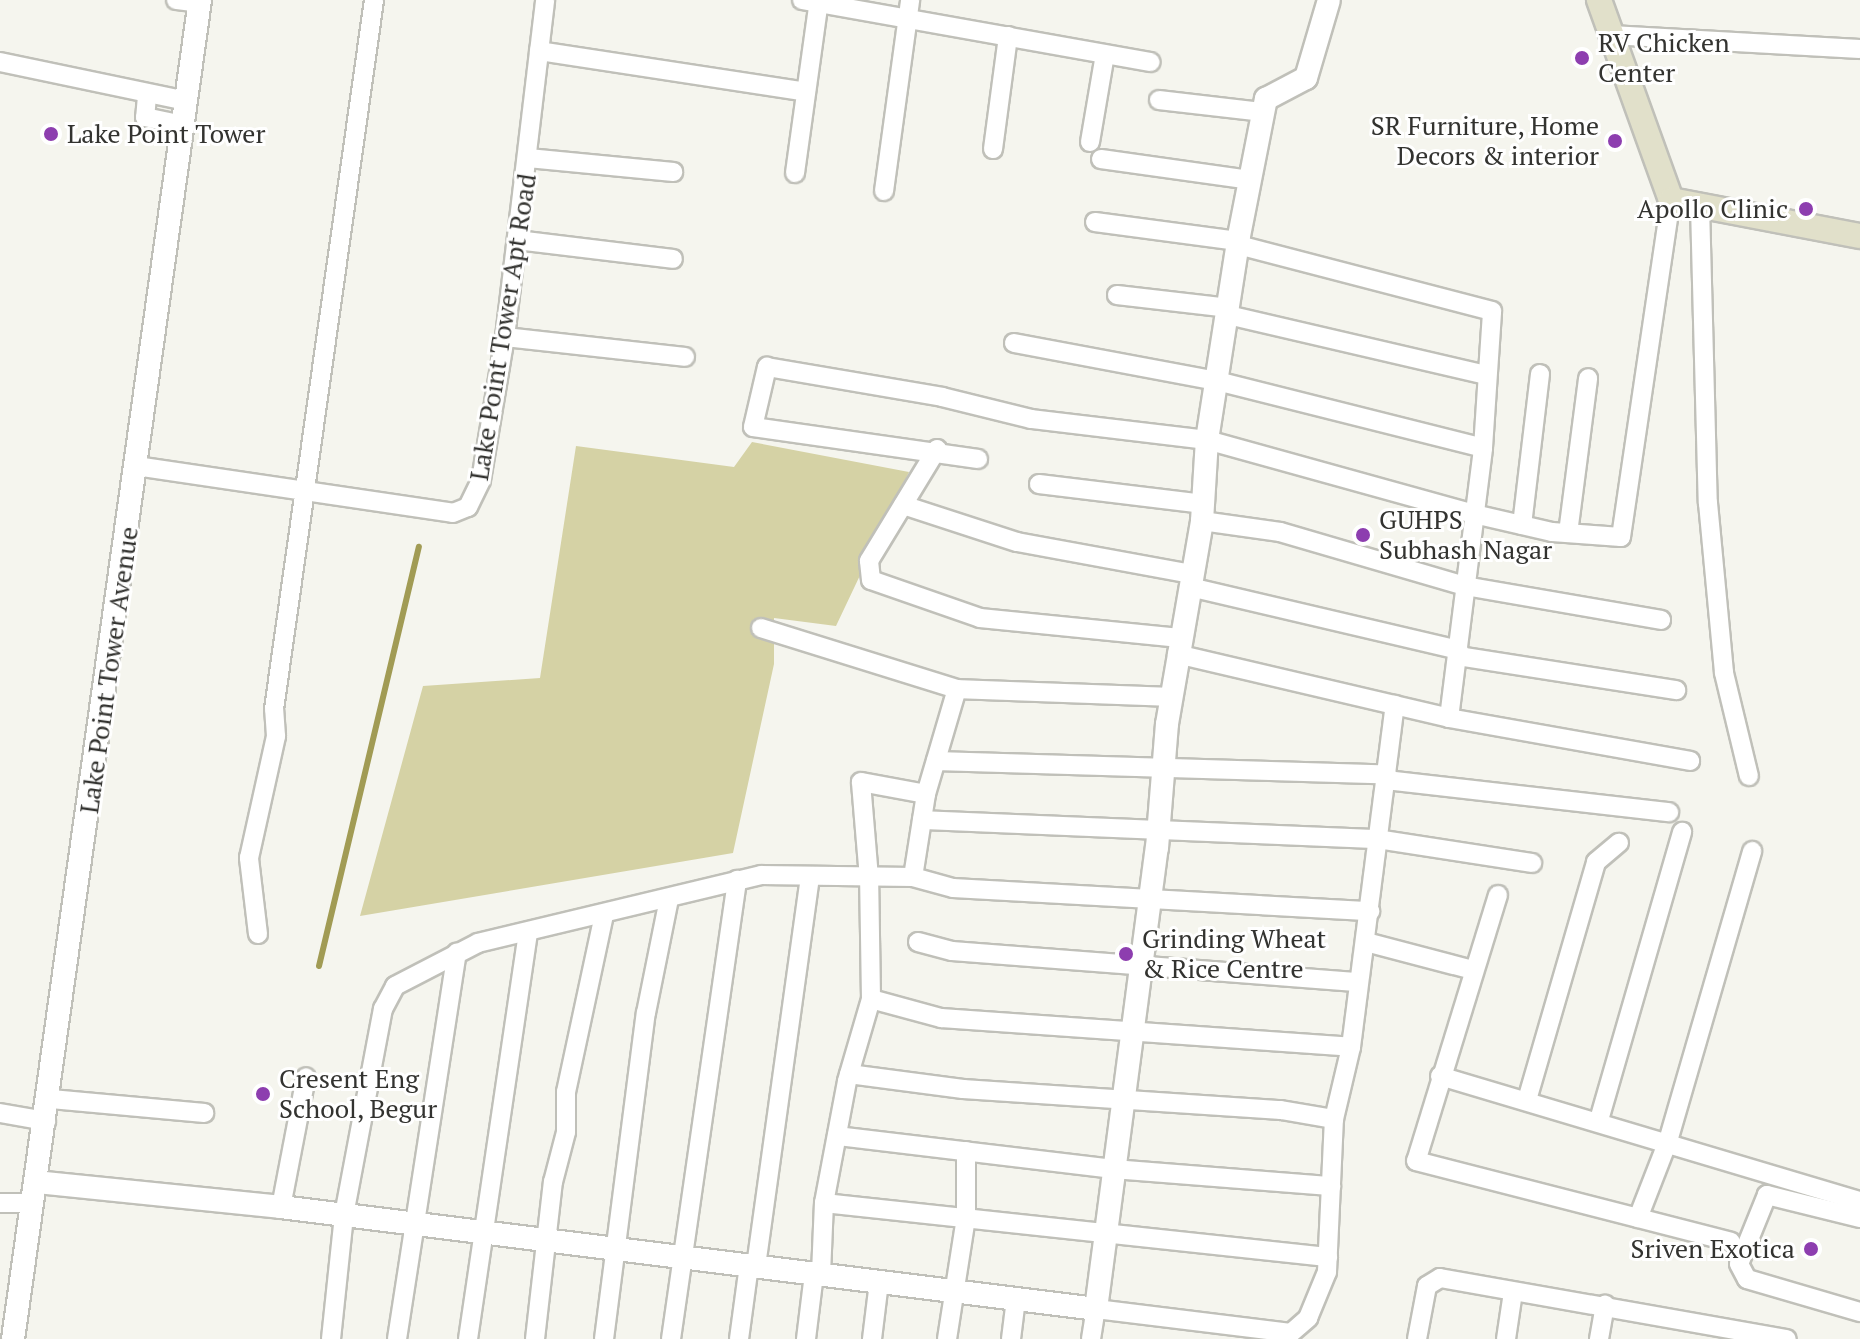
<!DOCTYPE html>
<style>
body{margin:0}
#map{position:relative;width:1860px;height:1339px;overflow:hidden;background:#f5f5ee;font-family:"PT Serif",serif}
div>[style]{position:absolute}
.green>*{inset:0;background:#d5d2a5}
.stream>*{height:6px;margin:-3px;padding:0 3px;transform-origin:3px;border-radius:3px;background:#a19b54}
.roads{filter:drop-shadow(2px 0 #c0c0b9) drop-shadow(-2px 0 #c0c0b9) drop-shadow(0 2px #c0c0b9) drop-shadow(0 -2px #c0c0b9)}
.minor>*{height:18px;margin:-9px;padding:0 9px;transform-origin:9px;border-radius:9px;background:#fff}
.tertiary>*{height:22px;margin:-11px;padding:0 11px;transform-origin:11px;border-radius:11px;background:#fff}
.secondary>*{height:24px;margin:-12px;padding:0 12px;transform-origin:12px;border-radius:12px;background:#e1e0ca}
.dots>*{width:22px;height:22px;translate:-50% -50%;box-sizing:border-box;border:4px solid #fff;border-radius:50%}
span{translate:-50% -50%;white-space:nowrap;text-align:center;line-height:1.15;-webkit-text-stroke:6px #fff;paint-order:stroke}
.poi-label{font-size:26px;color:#333330}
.left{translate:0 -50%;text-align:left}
.right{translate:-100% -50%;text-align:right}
.street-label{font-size:26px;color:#333330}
</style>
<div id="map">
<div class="green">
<i style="clip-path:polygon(752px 442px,909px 472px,836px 626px,774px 618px,774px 664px,733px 853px,360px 916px,423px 686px,540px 678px,576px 446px,734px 467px)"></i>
</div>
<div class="stream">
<i style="left:319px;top:966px;width:431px;rotate:-76.6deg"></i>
</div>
<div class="roads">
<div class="minor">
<i style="left:176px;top:0;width:24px;rotate:7deg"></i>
<i style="left:802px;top:0;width:354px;rotate:10.1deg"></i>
<i style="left:1611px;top:35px;width:249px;rotate:3.2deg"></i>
<i style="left:539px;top:51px;width:270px;rotate:8.7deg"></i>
<i style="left:0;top:62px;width:190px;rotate:11.8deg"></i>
<i style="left:147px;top:96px;width:21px;rotate:95deg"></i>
<i style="left:145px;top:117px;width:39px;rotate:12deg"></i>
<i style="left:1159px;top:100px;width:105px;rotate:6.6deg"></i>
<i style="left:1090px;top:142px;width:89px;rotate:-80.3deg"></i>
<i style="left:993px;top:149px;width:114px;rotate:-82.4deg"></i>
<i style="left:528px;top:158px;width:146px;rotate:5.5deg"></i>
<i style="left:1101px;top:159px;width:150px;rotate:8deg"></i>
<i style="left:795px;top:173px;width:175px;rotate:-82.1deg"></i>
<i style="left:884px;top:191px;width:193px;rotate:-82.2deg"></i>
<i style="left:1700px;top:206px;width:297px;rotate:88.5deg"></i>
<i style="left:1708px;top:503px;width:171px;rotate:84.6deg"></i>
<i style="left:1724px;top:673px;width:106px;rotate:76.4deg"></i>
<i style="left:1095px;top:222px;width:144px;rotate:7.6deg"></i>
<i style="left:517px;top:240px;width:157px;rotate:6.9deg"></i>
<i style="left:1117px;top:295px;width:113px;rotate:6.6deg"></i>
<i style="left:1228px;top:315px;width:265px;rotate:13.1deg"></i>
<i style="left:505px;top:337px;width:181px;rotate:6.3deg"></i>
<i style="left:1014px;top:343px;width:207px;rotate:10.6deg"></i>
<i style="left:1217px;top:381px;width:274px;rotate:14.1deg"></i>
<i style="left:937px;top:449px;width:131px;rotate:121.3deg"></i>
<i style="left:869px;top:561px;width:19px;rotate:84deg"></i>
<i style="left:871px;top:580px;width:115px;rotate:19.2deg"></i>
<i style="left:980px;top:618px;width:201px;rotate:5.7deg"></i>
<i style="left:978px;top:459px;width:227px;rotate:-171.9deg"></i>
<i style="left:753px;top:427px;width:62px;rotate:-76.9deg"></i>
<i style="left:767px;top:367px;width:178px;rotate:9.7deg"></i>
<i style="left:942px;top:397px;width:92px;rotate:13.9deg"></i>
<i style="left:1031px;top:419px;width:177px;rotate:6.8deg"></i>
<i style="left:1207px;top:440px;width:277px;rotate:15.5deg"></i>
<i style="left:1474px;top:514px;width:80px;rotate:13deg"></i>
<i style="left:1552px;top:532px;width:69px;rotate:4.1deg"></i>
<i style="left:1621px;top:537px;width:341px;rotate:-81.6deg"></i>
<i style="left:136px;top:466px;width:320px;rotate:8.4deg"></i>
<i style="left:453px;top:513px;width:16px;rotate:-22deg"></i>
<i style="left:468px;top:507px;width:30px;rotate:-64deg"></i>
<i style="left:481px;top:480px;width:145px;rotate:-80.5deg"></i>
<i style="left:505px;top:337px;width:339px;rotate:-83.2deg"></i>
<i style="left:1039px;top:484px;width:166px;rotate:6.9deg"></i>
<i style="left:903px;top:505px;width:120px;rotate:18deg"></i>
<i style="left:1017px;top:542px;width:178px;rotate:10.4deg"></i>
<i style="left:1202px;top:521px;width:79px;rotate:8deg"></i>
<i style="left:1280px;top:532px;width:193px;rotate:16.3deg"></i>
<i style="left:1465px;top:586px;width:199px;rotate:9.8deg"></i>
<i style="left:1522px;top:525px;width:152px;rotate:-83.2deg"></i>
<i style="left:1568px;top:533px;width:156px;rotate:-82.6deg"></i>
<i style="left:1190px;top:587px;width:276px;rotate:13.2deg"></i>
<i style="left:761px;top:628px;width:205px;rotate:17.3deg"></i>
<i style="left:957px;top:689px;width:214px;rotate:2.1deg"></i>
<i style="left:1177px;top:654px;width:279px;rotate:13.2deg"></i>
<i style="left:1449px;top:718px;width:272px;rotate:-82.8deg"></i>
<i style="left:1483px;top:448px;width:137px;rotate:-86.2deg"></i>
<i style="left:1492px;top:311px;width:262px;rotate:-165.4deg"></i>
<i style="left:1458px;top:656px;width:221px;rotate:8.9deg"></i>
<i style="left:1449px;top:718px;width:245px;rotate:10.1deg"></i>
<i style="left:936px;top:761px;width:451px;rotate:1.7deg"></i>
<i style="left:1386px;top:780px;width:285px;rotate:6.5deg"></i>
<i style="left:922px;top:820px;width:455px;rotate:2.4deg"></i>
<i style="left:1377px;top:839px;width:157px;rotate:8.8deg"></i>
<i style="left:913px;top:877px;width:84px;rotate:-81.1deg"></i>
<i style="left:926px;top:794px;width:109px;rotate:-73.6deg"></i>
<i style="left:1498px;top:895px;width:278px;rotate:107.1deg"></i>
<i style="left:1416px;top:1161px;width:325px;rotate:14.4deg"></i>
<i style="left:258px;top:934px;width:77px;rotate:-96.8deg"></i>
<i style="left:249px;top:858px;width:125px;rotate:-77.5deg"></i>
<i style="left:276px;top:736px;width:27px;rotate:-94deg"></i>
<i style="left:274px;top:709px;width:716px;rotate:-81.97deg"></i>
<i style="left:918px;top:942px;width:35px;rotate:15deg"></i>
<i style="left:952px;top:951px;width:408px;rotate:4.4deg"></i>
<i style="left:1366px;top:942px;width:111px;rotate:14.7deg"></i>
<i style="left:871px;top:999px;width:73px;rotate:15.2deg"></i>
<i style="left:941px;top:1018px;width:411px;rotate:4deg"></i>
<i style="left:849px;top:1074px;width:115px;rotate:7.5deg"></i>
<i style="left:963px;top:1089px;width:319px;rotate:3.8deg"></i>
<i style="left:1281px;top:1110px;width:54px;rotate:9.6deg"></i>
<i style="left:1440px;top:1076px;width:438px;rotate:16.6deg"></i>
<i style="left:51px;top:1099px;width:154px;rotate:5.2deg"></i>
<i style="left:1527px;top:1100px;width:248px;rotate:-73.8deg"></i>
<i style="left:1596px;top:862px;width:30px;rotate:-40deg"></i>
<i style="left:0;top:1113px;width:47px;rotate:9.9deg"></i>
<i style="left:1599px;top:1120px;width:300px;rotate:-73.9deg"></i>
<i style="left:837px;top:1136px;width:278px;rotate:6.8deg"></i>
<i style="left:1113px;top:1169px;width:219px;rotate:4.5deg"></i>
<i style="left:0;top:1203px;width:33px"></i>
<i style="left:824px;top:1203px;width:507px;rotate:6.12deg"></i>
<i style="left:281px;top:1207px;width:132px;rotate:-79.1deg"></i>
<i style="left:1638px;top:1218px;width:83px;rotate:-68.7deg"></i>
<i style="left:1668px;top:1141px;width:302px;rotate:-73.8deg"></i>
<i style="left:1860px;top:1218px;width:96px;rotate:-166.1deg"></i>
<i style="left:1767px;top:1195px;width:74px;rotate:112.1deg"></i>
<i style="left:1739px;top:1264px;width:17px;rotate:62deg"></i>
<i style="left:1747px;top:1279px;width:118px;rotate:16.3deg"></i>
<i style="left:756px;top:1266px;width:393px;rotate:-82.1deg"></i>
<i style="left:821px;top:1274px;width:71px;rotate:-87.6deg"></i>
<i style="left:824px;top:1203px;width:124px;rotate:-79.3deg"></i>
<i style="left:847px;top:1081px;width:85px;rotate:-73.7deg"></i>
<i style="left:871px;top:999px;width:121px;rotate:-90.9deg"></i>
<i style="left:869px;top:878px;width:96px;rotate:-94.8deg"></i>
<i style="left:861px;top:782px;width:66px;rotate:10.5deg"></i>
<i style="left:331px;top:1339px;width:125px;rotate:-84deg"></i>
<i style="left:344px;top:1215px;width:210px;rotate:-79.3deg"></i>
<i style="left:383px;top:1009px;width:26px;rotate:-62deg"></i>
<i style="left:395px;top:986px;width:93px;rotate:-27.4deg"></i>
<i style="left:478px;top:943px;width:291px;rotate:-13.5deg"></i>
<i style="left:761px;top:875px;width:152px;rotate:0.8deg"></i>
<i style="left:913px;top:877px;width:41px;rotate:15.4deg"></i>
<i style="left:953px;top:888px;width:418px;rotate:3.2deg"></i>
<i style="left:397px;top:1339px;width:391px;rotate:-81.2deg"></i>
<i style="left:468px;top:1339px;width:412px;rotate:-81.6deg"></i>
<i style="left:535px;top:1339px;width:158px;rotate:-83.5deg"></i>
<i style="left:553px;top:1182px;width:52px;rotate:-75.4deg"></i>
<i style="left:566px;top:1132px;width:40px;rotate:-90deg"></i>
<i style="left:566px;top:1092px;width:182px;rotate:-77.9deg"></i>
<i style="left:604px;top:1339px;width:329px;rotate:-82.7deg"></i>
<i style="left:646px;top:1013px;width:116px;rotate:-78.6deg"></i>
<i style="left:671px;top:1339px;width:464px;rotate:-81.8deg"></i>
<i style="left:739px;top:1339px;width:75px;rotate:-82.3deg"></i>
<i style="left:806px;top:1339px;width:65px;rotate:-83deg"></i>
<i style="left:872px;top:1339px;width:57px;rotate:-83deg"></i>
<i style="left:947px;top:1339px;width:122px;rotate:-81.1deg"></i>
<i style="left:966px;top:1218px;width:67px;rotate:-90deg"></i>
<i style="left:1011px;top:1339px;width:40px;rotate:-82.9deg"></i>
<i style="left:1091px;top:1339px;width:30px;rotate:-81deg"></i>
<i style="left:1096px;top:1309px;width:196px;rotate:7deg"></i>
<i style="left:1291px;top:1333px;width:23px;rotate:-41deg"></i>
<i style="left:1308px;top:1318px;width:50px;rotate:-67.6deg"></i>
<i style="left:1327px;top:1272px;width:153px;rotate:-87.4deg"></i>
<i style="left:1334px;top:1119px;width:74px;rotate:-76.7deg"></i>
<i style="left:1351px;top:1047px;width:345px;rotate:-82.7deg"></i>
<i style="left:1417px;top:1339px;width:54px;rotate:-79.3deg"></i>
<i style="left:1427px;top:1286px;width:15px;rotate:-32deg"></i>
<i style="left:1440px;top:1278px;width:352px;rotate:10deg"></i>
<i style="left:1506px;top:1339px;width:48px;rotate:-81.5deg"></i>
<i style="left:1599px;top:1339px;width:35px;rotate:-80deg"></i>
</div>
<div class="tertiary">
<i style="left:36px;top:1182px;width:246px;rotate:5.8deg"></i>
<i style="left:281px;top:1207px;width:821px;rotate:7.13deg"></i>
<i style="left:1096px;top:1309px;width:465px;rotate:-82.5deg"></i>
<i style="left:1157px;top:848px;width:124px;rotate:-85.4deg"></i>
<i style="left:1167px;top:724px;width:206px;rotate:-80.2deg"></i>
<i style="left:1202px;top:521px;width:81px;rotate:-86.5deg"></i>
<i style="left:1207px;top:440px;width:206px;rotate:-81.1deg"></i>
<i style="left:1239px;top:236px;width:140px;rotate:-78.9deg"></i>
<i style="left:1266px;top:99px;width:45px;rotate:-27.7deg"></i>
<i style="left:1306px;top:78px;width:81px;rotate:-73.6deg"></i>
<i style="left:13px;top:1339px;width:1352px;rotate:-82.05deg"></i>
</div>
<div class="secondary">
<i style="left:1599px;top:0;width:213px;rotate:70.2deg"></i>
<i style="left:1671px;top:200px;width:192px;rotate:10.8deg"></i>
</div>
</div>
<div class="dots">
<i style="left:1582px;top:58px;background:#8d3eaf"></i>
<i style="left:51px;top:134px;background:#8d3eaf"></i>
<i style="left:1615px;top:141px;background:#8d3eaf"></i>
<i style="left:1806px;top:209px;background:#8d3eaf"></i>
<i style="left:1363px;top:535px;background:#8d3eaf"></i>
<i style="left:1126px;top:954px;background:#8d3eaf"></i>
<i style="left:263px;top:1094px;background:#8d3eaf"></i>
<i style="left:1811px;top:1249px;background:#8d3eaf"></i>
</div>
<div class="poi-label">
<span class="left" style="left:1598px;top:58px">RV Chicken<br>Center</span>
<span class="right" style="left:1599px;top:141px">SR Furniture, Home<br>Decors &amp; interior</span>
<span class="left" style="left:67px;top:134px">Lake Point Tower</span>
<span class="right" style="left:1788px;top:209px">Apollo Clinic</span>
<span class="left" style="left:1379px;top:535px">GUHPS<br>Subhash Nagar</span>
<span class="left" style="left:1142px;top:954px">Grinding Wheat<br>&amp; Rice Centre</span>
<span class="left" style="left:279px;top:1094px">Cresent Eng<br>School, Begur</span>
<span class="right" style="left:1795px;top:1249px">Sriven Exotica</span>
</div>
<div class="street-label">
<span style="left:503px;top:327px;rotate:-81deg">Lake Point Tower Apt Road</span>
<span style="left:109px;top:670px;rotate:-82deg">Lake Point Tower Avenue</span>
</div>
</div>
